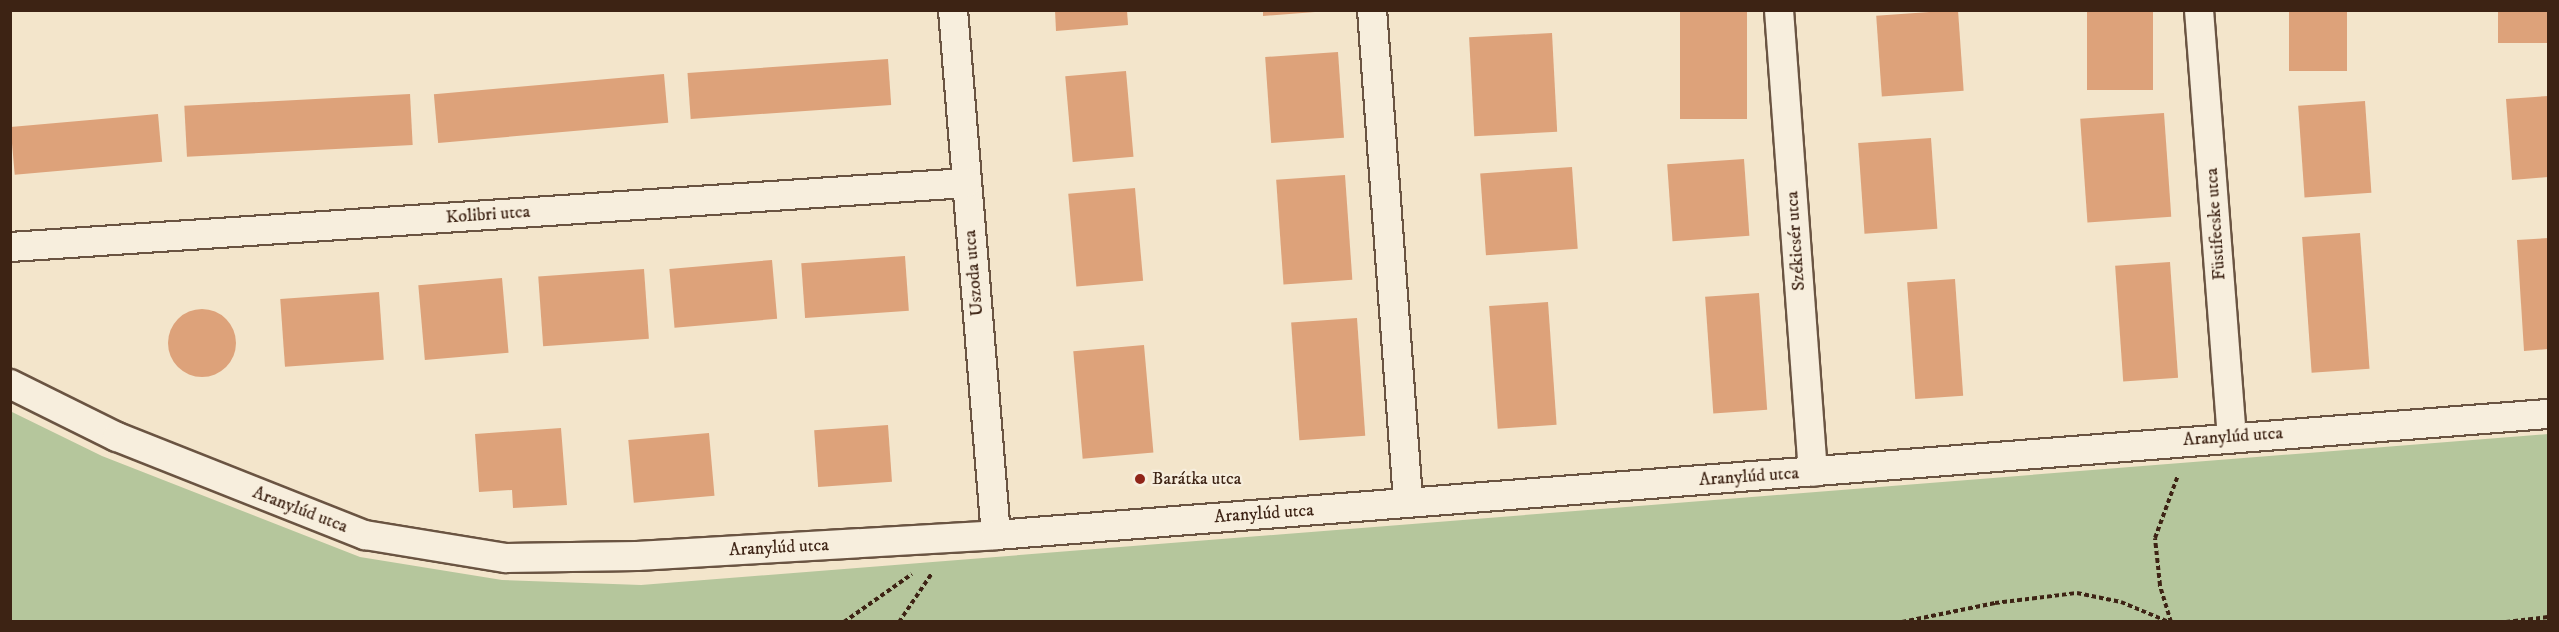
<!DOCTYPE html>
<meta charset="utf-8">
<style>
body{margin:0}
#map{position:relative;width:2559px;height:632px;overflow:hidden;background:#f3e5cb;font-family:"IM FELL DW Pica",serif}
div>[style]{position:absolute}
.green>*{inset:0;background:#b5c69c}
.building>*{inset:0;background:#dda27a;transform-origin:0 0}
.round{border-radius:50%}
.path>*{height:4px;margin-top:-2px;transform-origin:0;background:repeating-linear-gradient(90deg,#3d2314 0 4.5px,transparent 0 7.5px)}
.roads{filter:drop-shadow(2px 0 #6a5442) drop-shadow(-2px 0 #6a5442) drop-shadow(0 2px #6a5442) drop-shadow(0 -2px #6a5442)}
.street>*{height:28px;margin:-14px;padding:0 14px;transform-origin:14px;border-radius:14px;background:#f7eedd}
.dots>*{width:16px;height:16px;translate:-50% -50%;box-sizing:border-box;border:3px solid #f7eedd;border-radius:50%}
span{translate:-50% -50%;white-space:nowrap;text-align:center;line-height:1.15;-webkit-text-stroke:4.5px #f7eedd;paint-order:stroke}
.street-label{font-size:18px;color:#3d2314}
.poi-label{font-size:18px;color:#3d2314}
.left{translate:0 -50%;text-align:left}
.frame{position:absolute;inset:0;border:12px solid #3d2314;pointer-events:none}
</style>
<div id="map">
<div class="green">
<i style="clip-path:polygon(10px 411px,102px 456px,360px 557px,502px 580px,641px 585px,2548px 434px,2548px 621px,11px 621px)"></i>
</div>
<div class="building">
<i style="clip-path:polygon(1055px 10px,1127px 10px,1128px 25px,1056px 31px)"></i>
<i style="clip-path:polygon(1263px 10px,1315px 10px,1315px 12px,1263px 16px)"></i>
<i style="left:1680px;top:10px;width:67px;height:109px"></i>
<i style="left:1958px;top:10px;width:81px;height:82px;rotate:86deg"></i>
<i style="left:2087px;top:10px;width:66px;height:80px"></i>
<i style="left:2289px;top:10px;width:58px;height:61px"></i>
<i style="left:2498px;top:10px;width:50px;height:33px"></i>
<i style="left:1552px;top:33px;width:99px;height:83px;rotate:87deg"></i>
<i style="left:1338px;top:52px;width:86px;height:73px;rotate:86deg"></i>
<i style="left:888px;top:59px;width:46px;height:201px;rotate:86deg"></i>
<i style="left:1126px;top:71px;width:86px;height:61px;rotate:85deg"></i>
<i style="left:664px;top:74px;width:49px;height:231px;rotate:85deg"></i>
<i style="left:410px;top:94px;width:51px;height:226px;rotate:87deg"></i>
<i style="clip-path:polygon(2548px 96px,2548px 177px,2512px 180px,2506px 99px)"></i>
<i style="left:2365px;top:101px;width:92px;height:67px;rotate:86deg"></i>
<i style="left:2164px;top:113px;width:104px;height:84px;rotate:86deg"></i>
<i style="left:158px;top:114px;width:48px;height:148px;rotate:85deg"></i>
<i style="left:1931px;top:138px;width:91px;height:73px;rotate:86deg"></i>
<i style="left:1744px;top:159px;width:77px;height:77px;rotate:86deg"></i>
<i style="left:1572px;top:167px;width:82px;height:92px;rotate:86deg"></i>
<i style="left:1345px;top:175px;width:105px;height:69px;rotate:86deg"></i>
<i style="left:1135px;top:188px;width:93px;height:67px;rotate:85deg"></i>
<i style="left:2360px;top:233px;width:136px;height:58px;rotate:86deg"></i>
<i style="clip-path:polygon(2548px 238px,2548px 349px,2524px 351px,2517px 240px)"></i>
<i style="left:905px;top:256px;width:55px;height:104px;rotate:86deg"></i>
<i style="left:772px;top:260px;width:59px;height:103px;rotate:85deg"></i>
<i style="left:2170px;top:262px;width:116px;height:55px;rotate:86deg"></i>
<i style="left:644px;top:269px;width:70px;height:106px;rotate:86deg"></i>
<i style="left:502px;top:278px;width:75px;height:84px;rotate:85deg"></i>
<i style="left:1955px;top:279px;width:117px;height:48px;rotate:86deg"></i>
<i style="left:379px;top:292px;width:68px;height:99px;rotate:86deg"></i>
<i style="left:1759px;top:293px;width:117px;height:54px;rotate:86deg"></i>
<i style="left:1548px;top:302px;width:123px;height:59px;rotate:86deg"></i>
<i class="round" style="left:168px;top:309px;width:68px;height:68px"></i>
<i style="left:1357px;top:318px;width:118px;height:66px;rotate:86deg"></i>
<i style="left:1144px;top:345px;width:108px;height:71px;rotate:85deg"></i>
<i style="left:888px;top:425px;width:57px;height:74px;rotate:86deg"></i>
<i style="clip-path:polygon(561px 428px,567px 505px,513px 508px,512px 490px,479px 492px,475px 434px)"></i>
<i style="left:709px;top:433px;width:63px;height:81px;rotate:85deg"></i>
</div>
<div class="path">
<i style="left:844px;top:622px;width:83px;rotate:-35.2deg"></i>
<i style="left:899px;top:622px;width:59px;rotate:-56deg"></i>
<i style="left:1902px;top:622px;width:95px;rotate:-11.5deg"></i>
<i style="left:1995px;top:603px;width:83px;rotate:-7deg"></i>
<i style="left:2077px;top:593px;width:45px;rotate:11.6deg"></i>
<i style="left:2121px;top:602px;width:52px;rotate:22.6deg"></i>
<i style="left:2171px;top:622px;width:39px;rotate:-107deg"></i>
<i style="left:2160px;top:585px;width:47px;rotate:-96.1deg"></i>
<i style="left:2155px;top:538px;width:67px;rotate:-69.9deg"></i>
<i style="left:2506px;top:622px;width:42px;rotate:-6.8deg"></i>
</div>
<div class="roads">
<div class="street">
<i style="left:953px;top:10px;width:527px;rotate:85.32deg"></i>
<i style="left:1372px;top:10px;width:494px;rotate:85.8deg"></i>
<i style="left:1779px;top:10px;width:463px;rotate:85.8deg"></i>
<i style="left:2199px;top:10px;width:428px;rotate:85.6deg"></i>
<i style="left:10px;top:247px;width:958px;rotate:-3.83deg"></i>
<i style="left:10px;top:384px;width:119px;rotate:26.4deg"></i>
<i style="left:117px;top:437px;width:267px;rotate:21.6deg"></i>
<i style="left:365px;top:535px;width:143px;rotate:9.3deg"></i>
<i style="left:506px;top:558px;width:131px;rotate:-0.9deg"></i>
<i style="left:637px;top:556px;width:360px;rotate:-3.3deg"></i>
<i style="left:996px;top:535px;width:1557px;rotate:-4.46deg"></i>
</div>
</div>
<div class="dots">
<i style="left:1140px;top:479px;background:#8f2418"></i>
</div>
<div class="street-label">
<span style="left:488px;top:215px;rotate:-4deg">Kolibri utca</span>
<span style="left:2216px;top:224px;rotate:-94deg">Füstifecske utca</span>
<span style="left:1796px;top:241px;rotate:-94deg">Székicsér utca</span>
<span style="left:974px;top:273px;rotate:-95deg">Uszoda utca</span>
<span style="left:2233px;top:437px;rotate:-4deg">Aranylúd utca</span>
<span style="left:1749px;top:477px;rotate:-4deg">Aranylúd utca</span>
<span style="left:300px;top:510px;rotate:21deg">Aranylúd utca</span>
<span style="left:1264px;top:514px;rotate:-4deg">Aranylúd utca</span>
<span style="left:779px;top:548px;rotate:-3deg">Aranylúd utca</span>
</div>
<div class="poi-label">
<span class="left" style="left:1152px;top:479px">Barátka utca</span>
</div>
<div class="frame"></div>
</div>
